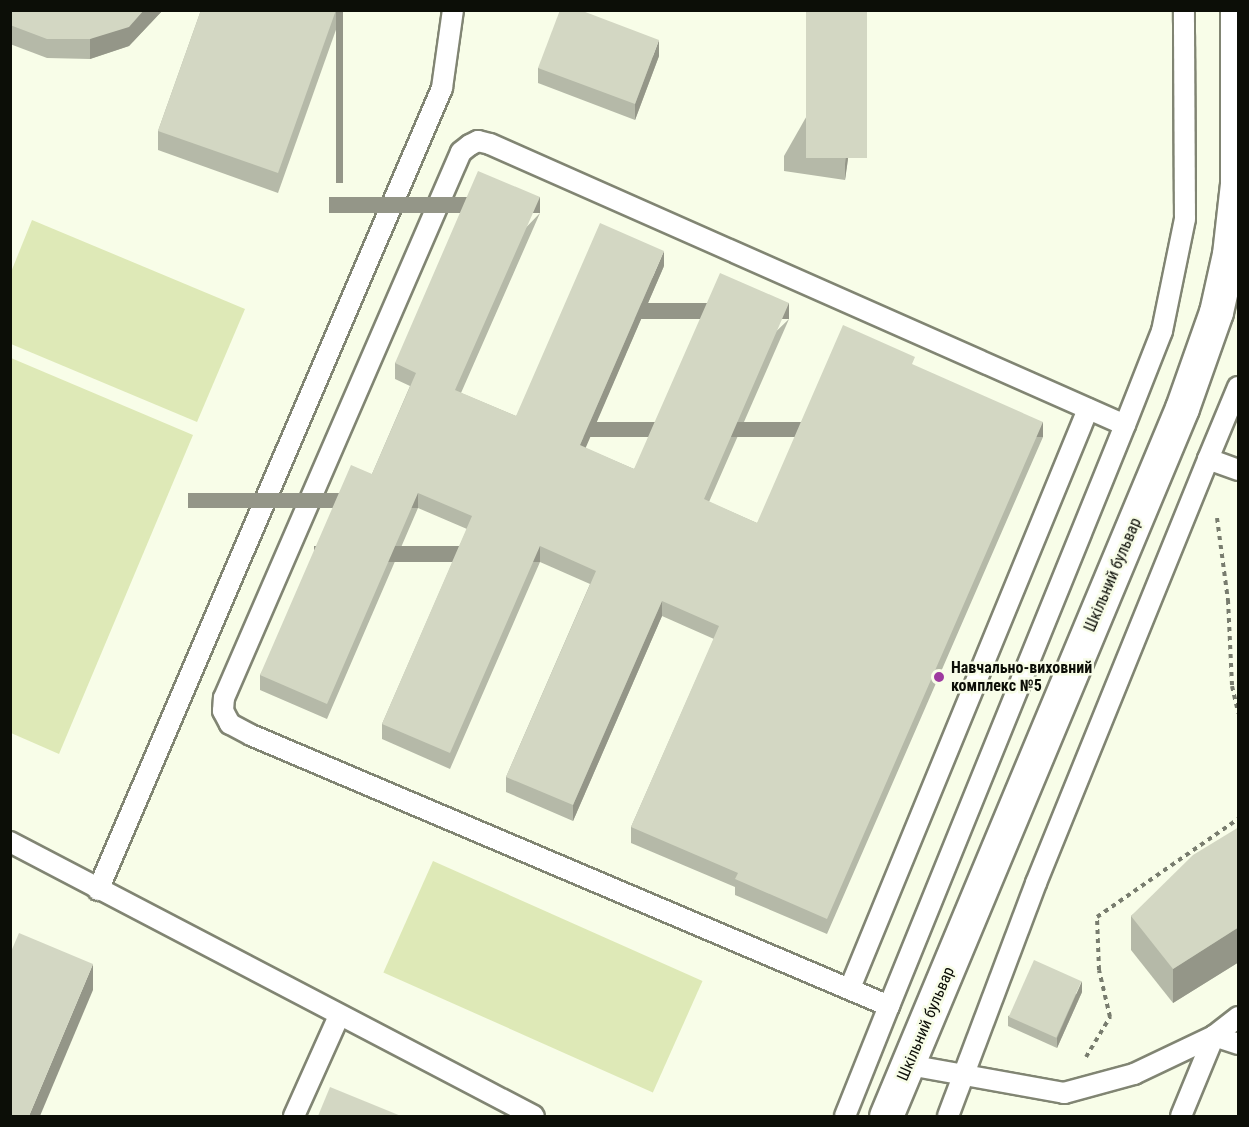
<!DOCTYPE html>
<meta charset="utf-8">
<style>
body{margin:0}
#map{position:relative;width:1249px;height:1127px;overflow:hidden;background:#f8fde8;font-family:"Roboto Condensed",sans-serif}
div>[style]{position:absolute}
.green>*{inset:0;background:#dee9b7;transform-origin:0 0}
.path>*{height:4px;margin-top:-2px;transform-origin:0;background:repeating-linear-gradient(90deg,#787c6e 0 4.5px,transparent 0 9px)}
.roads{filter:drop-shadow(2px 0 #818573) drop-shadow(-2px 0 #818573) drop-shadow(0 2px #818573) drop-shadow(0 -2px #818573)}
.service>*{height:20px;margin:-10px;padding:0 10px;transform-origin:10px;border-radius:10px;background:#fff}
.minor>*{height:33px;margin:-16.5px;padding:0 16.5px;transform-origin:16.5px;border-radius:16.5px;background:#fff}
.wall>*{inset:0;background:#b5b9a8}
.shaded-wall>*{inset:0;background:#949688;transform-origin:0 0}
.building>*{inset:0;background:#d3d7c3;transform-origin:0 0}
.dots>*{width:16px;height:16px;translate:-50% -50%;box-sizing:border-box;border:3px solid #f8fde8;border-radius:50%}
span{translate:-50% -50%;white-space:nowrap;text-align:center;line-height:1.15;-webkit-text-stroke:5px #f8fde8;paint-order:stroke}
.street-label{font-size:16px;color:#0c0e07}
.poi-label{font-size:16px;color:#0c0e07;font-weight:700}
.left{translate:0 -50%;text-align:left}
.frame{position:absolute;inset:0;border:12px solid #0c0e07;pointer-events:none}
</style>
<div id="map">
<div class="green">
<i style="clip-path:polygon(32px 220px,245px 309px,197px 422px,11px 344px,11px 272px)"></i>
<i style="clip-path:polygon(11px 358px,193px 435px,59px 754px,11px 733px)"></i>
<i style="left:433px;top:861px;width:295px;height:122px;rotate:24deg"></i>
</div>
<div class="path">
<i style="left:1217px;top:518px;width:83px;rotate:82.4deg"></i>
<i style="left:1228px;top:600px;width:86px;rotate:87.3deg"></i>
<i style="left:1232px;top:686px;width:28px;rotate:77deg"></i>
<i style="left:1086px;top:1057px;width:47px;rotate:-59deg"></i>
<i style="left:1110px;top:1017px;width:48px;rotate:-103.2deg"></i>
<i style="left:1099px;top:970px;width:53px;rotate:-92.2deg"></i>
<i style="left:1097px;top:917px;width:172px;rotate:-34.8deg"></i>
</div>
<div class="roads">
<div class="service">
<i style="left:1238px;top:387px;width:78px;rotate:112.6deg"></i>
<i style="left:1208px;top:459px;width:32px;rotate:20deg"></i>
<i style="left:10px;top:842px;width:591px;rotate:27.61deg"></i>
<i style="left:98px;top:890px;width:873px;rotate:-66.78deg"></i>
<i style="left:442px;top:88px;width:79px;rotate:-82deg"></i>
<i style="left:850px;top:988px;width:626px;rotate:-67.65deg"></i>
<i style="left:889px;top:1006px;width:627px;rotate:-67.89deg"></i>
<i style="left:909px;top:1065px;width:158px;rotate:10.2deg"></i>
<i style="left:1064px;top:1093px;width:73px;rotate:-15.2deg"></i>
<i style="left:1134px;top:1074px;width:89px;rotate:-25.4deg"></i>
<i style="left:1214px;top:1036px;width:31px;rotate:-38deg"></i>
<i style="left:294px;top:1116px;width:110px;rotate:-65.8deg"></i>
<i style="left:845px;top:1116px;width:118px;rotate:-68.2deg"></i>
<i style="left:889px;top:1006px;width:693px;rotate:-156.99deg"></i>
<i style="left:251px;top:735px;width:24px;rotate:-152deg"></i>
<i style="left:230px;top:724px;width:15px;rotate:-118deg"></i>
<i style="left:223px;top:711px;width:13px;rotate:-86deg"></i>
<i style="left:224px;top:698px;width:595px;rotate:-66.54deg"></i>
<i style="left:461px;top:152px;width:11px;rotate:-38deg"></i>
<i style="left:470px;top:145px;width:9px;rotate:-27deg"></i>
<i style="left:478px;top:141px;width:12px;rotate:14deg"></i>
<i style="left:490px;top:144px;width:694px;rotate:23.87deg"></i>
<i style="left:1125px;top:425px;width:101px;rotate:-68.5deg"></i>
<i style="left:1162px;top:331px;width:114px;rotate:-78.4deg"></i>
<i style="left:1185px;top:219px;width:209px;rotate:-90.3deg"></i>
<i style="left:948px;top:1116px;width:249px;rotate:-69.3deg"></i>
<i style="left:1036px;top:883px;width:458px;rotate:-67.9deg"></i>
<i style="left:1181px;top:1116px;width:87px;rotate:-67.6deg"></i>
<i style="left:1214px;top:1036px;width:25px;rotate:18deg"></i>
</div>
<div class="minor">
<i style="left:886px;top:1116px;width:767px;rotate:-67.31deg"></i>
<i style="left:1182px;top:408px;width:102px;rotate:-70.5deg"></i>
<i style="left:1216px;top:312px;width:59px;rotate:-77.4deg"></i>
<i style="left:1229px;top:254px;width:70px;rotate:-83.5deg"></i>
<i style="left:1237px;top:184px;width:174px;rotate:-90deg"></i>
</div>
</div>
<div class="wall">
<i style="clip-path:polygon(10px 10px,163px 10px,129px 46px,90px 59px,47px 58px,10px 44px)"></i>
<i style="clip-path:polygon(201px 10px,343px 10px,278px 193px,158px 150px,158px 131px)"></i>
<i style="clip-path:polygon(867px 10px,867px 23px,845px 180px,784px 171px,784px 156px)"></i>
<i style="clip-path:polygon(659px 56px,635px 120px,538px 83px,538px 68px)"></i>
<i style="clip-path:polygon(540px 213px,461px 393px,516px 416px,664px 266px,585px 448px,634px 469px,789px 319px,709px 502px,757px 523px,915px 366px,1043px 437px,827px 934px,735px 895px,735px 887px,631px 843px,631px 827px,714px 639px,662px 616px,573px 821px,506px 792px,506px 777px,590px 584px,540px 562px,450px 769px,382px 739px,382px 724px,467px 529px,418px 508px,327px 719px,260px 690px,260px 675px,372px 474px,410px 386px,395px 379px,395px 363px)"></i>
<i style="clip-path:polygon(1239px 827px,1239px 962px,1173px 1003px,1131px 950px,1131px 916px)"></i>
<i style="clip-path:polygon(1082px 992px,1057px 1048px,1008px 1026px,1008px 1016px)"></i>
</div>
<div class="shaded-wall">
<i style="clip-path:polygon(144px 10px,163px 10px,129px 46px,90px 59px,90px 39px)"></i>
<i style="left:336px;top:10px;width:7px;height:173px"></i>
<i style="clip-path:polygon(867px 10px,867px 23px,845px 180px,845px 164px)"></i>
<i style="clip-path:polygon(659px 40px,659px 56px,635px 120px,635px 104px)"></i>
<i style="left:540px;top:197px;width:16px;height:211px;rotate:90deg"></i>
<i style="clip-path:polygon(664px 251px,664px 266px,580px 461px,580px 445px)"></i>
<i style="left:789px;top:303px;width:16px;height:214px;rotate:90deg"></i>
<i style="left:1043px;top:422px;width:15px;height:542px;rotate:90deg"></i>
<i style="left:418px;top:493px;width:15px;height:230px;rotate:90deg"></i>
<i style="left:540px;top:546px;width:16px;height:226px;rotate:90deg"></i>
<i style="clip-path:polygon(662px 601px,662px 616px,573px 821px,573px 805px)"></i>
<i style="clip-path:polygon(1239px 927px,1239px 962px,1173px 1003px,1173px 969px)"></i>
<i style="clip-path:polygon(93px 964px,93px 990px,40px 1116px,29px 1116px)"></i>
<i style="clip-path:polygon(1082px 981px,1082px 992px,1057px 1048px,1057px 1038px)"></i>
</div>
<div class="building">
<i style="clip-path:polygon(10px 10px,144px 10px,129px 27px,90px 39px,47px 39px,10px 25px)"></i>
<i style="clip-path:polygon(201px 10px,336px 10px,278px 173px,158px 131px)"></i>
<i style="clip-path:polygon(560px 10px,580px 10px,659px 40px,635px 104px,538px 68px)"></i>
<i style="left:806px;top:10px;width:61px;height:148px"></i>
<i style="clip-path:polygon(478px 171px,540px 197px,455px 390px,516px 416px,600px 223px,664px 251px,580px 445px,634px 469px,720px 273px,789px 303px,704px 499px,757px 523px,843px 325px,915px 357px,912px 364px,1043px 422px,827px 919px,735px 879px,738px 873px,631px 827px,719px 626px,662px 601px,573px 805px,506px 777px,596px 571px,540px 546px,450px 753px,382px 724px,472px 516px,418px 493px,327px 704px,260px 675px,351px 465px,372px 474px,416px 373px,395px 363px)"></i>
<i style="clip-path:polygon(1239px 827px,1239px 927px,1173px 969px,1131px 916px,1193px 855px)"></i>
<i style="clip-path:polygon(19px 933px,93px 964px,29px 1116px,10px 1116px,10px 954px)"></i>
<i style="left:1034px;top:960px;width:52px;height:62px;rotate:24deg"></i>
<i style="clip-path:polygon(330px 1087px,401px 1116px,318px 1116px)"></i>
</div>
<div class="dots">
<i style="left:939px;top:677px;background:#9e3a9f"></i>
</div>
<div class="street-label">
<span style="left:1113px;top:575px;rotate:-67deg">Шкільний бульвар</span>
<span style="left:926px;top:1024px;rotate:-67deg">Шкільний бульвар</span>
</div>
<div class="poi-label">
<span class="left" style="left:951px;top:677px">Навчально-виховний<br>комплекс №5</span>
</div>
<div class="frame"></div>
</div>
